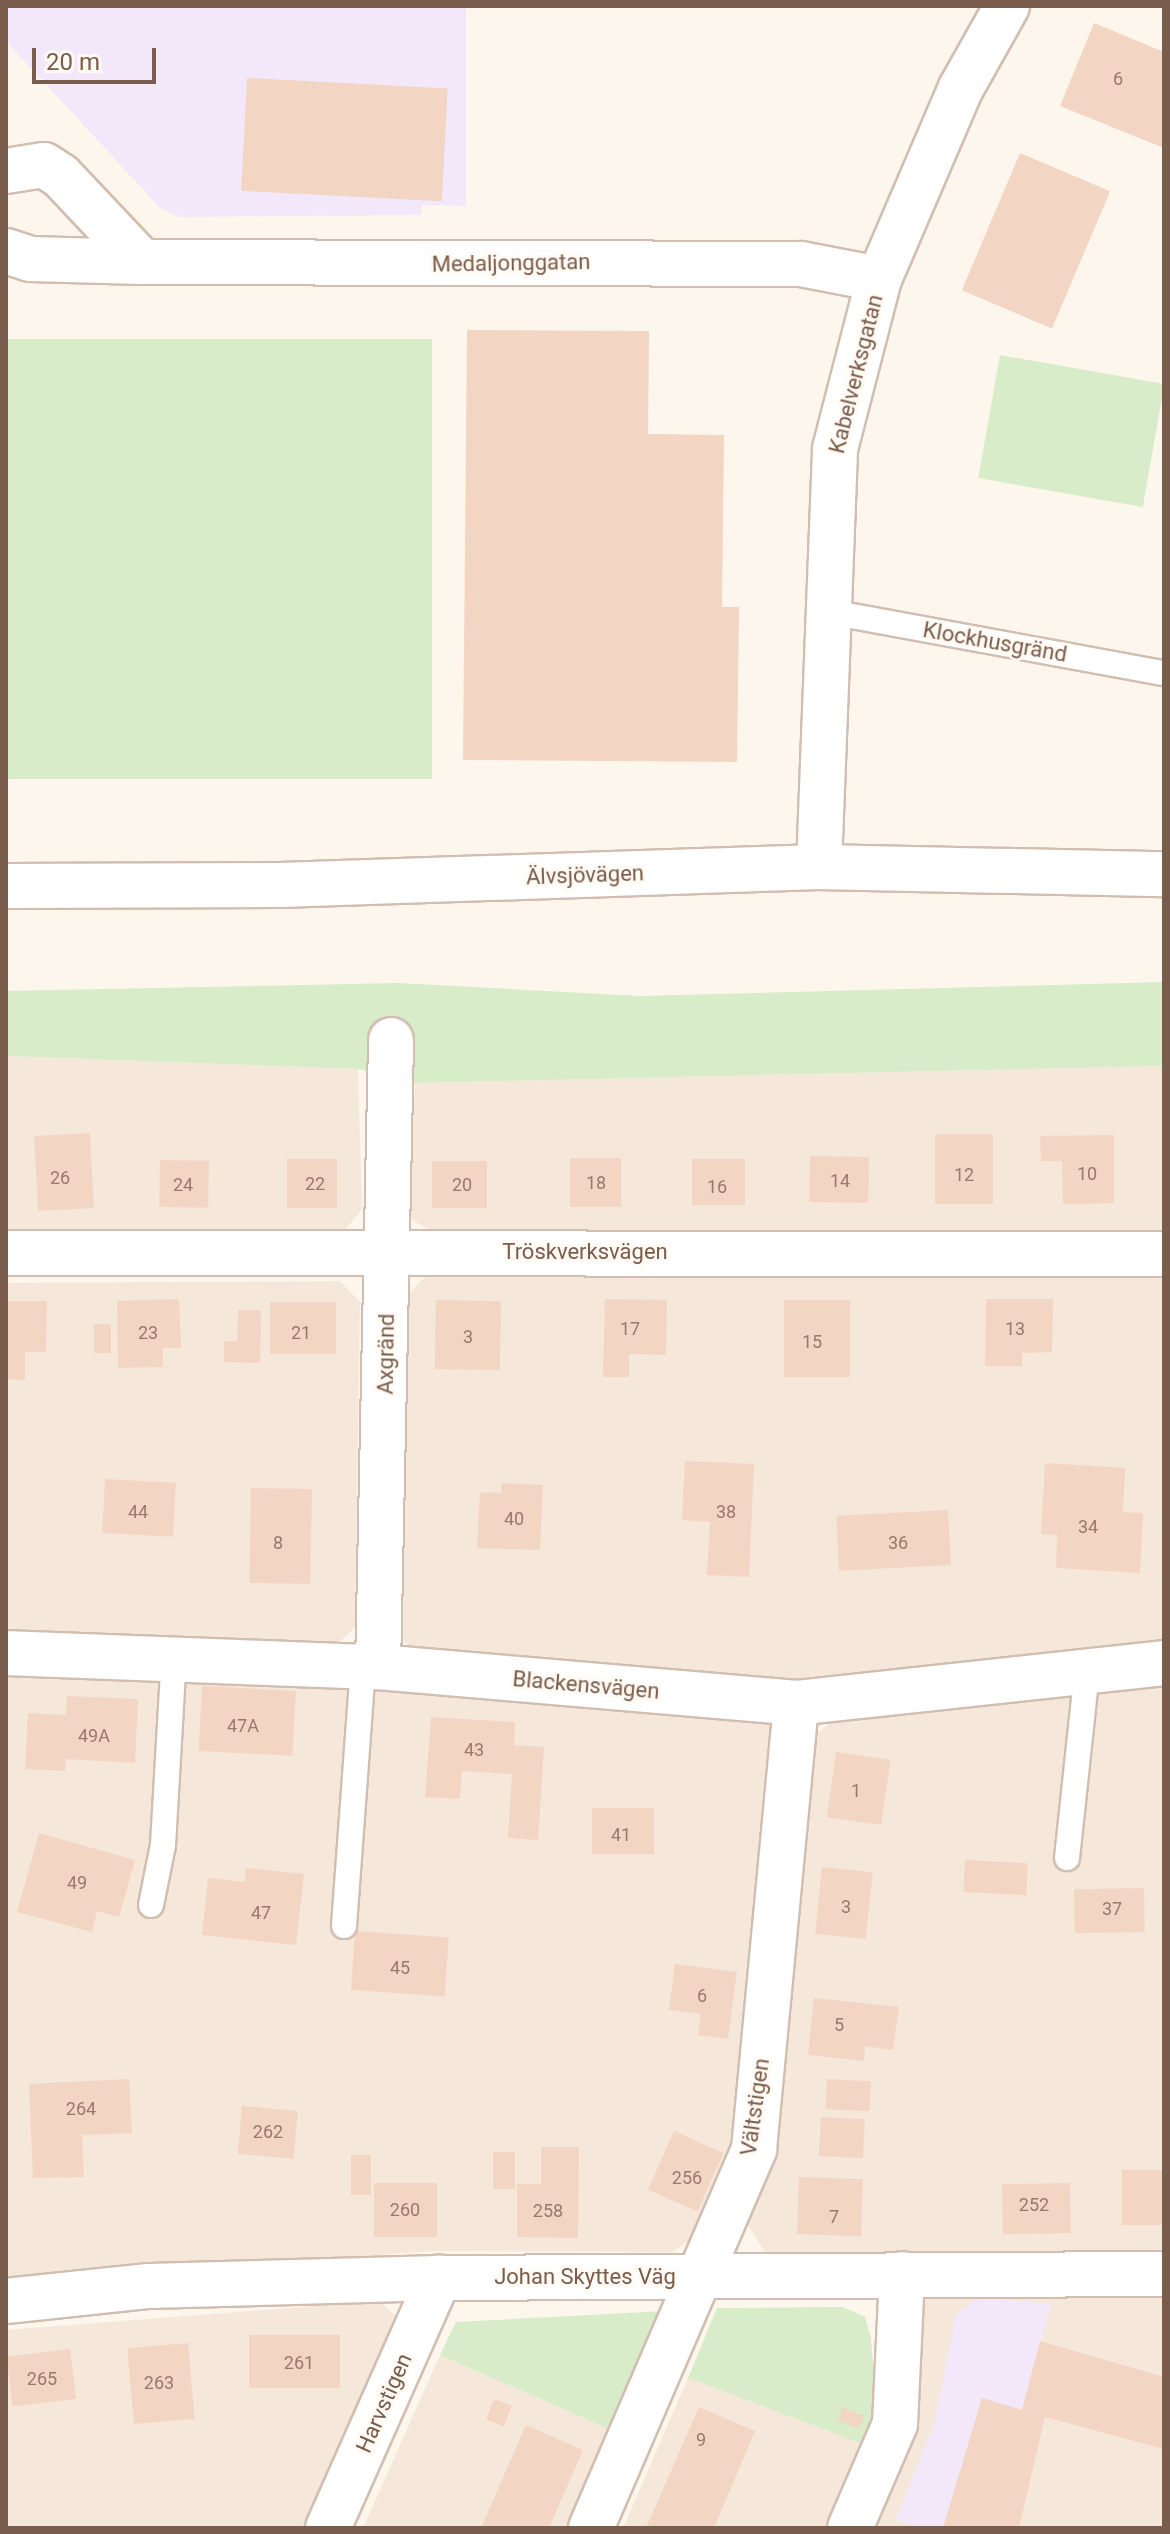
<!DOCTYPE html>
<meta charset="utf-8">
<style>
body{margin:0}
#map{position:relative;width:1170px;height:2534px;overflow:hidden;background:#fdf6ec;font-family:Roboto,sans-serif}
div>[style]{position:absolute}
.residential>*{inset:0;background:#f5e8da}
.education>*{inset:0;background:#f3e8fa}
.green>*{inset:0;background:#d8ecc9;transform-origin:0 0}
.building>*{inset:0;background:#f3d5c3;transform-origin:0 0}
.roads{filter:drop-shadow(2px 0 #d1beb0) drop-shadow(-2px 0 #d1beb0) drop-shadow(0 2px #d1beb0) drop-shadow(0 -2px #d1beb0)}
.service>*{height:24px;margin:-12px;padding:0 12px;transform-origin:12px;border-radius:12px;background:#fff}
.minor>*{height:44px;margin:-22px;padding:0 22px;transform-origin:22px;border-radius:22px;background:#fff}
.tertiary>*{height:44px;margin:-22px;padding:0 22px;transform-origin:22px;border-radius:22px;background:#fff}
.secondary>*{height:44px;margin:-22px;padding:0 22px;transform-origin:22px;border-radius:22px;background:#fff}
span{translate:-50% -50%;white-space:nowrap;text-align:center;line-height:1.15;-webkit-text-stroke:6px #fffaf3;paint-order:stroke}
.number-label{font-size:18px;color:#987a6a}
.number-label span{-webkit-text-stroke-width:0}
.street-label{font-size:22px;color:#7a5c4d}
.frame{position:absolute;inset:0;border:8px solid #7a5c4d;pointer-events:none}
.scale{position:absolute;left:32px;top:48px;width:124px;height:36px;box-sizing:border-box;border:4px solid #7a5c4d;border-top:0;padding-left:10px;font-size:24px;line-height:28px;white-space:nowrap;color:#7a5c4d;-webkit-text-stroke:6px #fffaf3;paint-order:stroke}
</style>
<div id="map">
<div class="residential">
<i style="clip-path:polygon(6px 1056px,358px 1069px,362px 1210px,342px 1233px,6px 1233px)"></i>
<i style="clip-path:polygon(1164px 1066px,1164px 1233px,432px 1232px,408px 1217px,415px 1083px)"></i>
<i style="clip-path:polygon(1164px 1272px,1164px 1644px,799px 1682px,421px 1657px,395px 1633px,408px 1294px,427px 1275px)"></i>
<i style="clip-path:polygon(340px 1281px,360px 1302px,355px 1627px,333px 1648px,6px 1638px,6px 1283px)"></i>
<i style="clip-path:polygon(6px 1673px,383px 1685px,765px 1715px,778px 1731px,738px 2145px,698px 2235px,672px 2252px,437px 2251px,6px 2280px)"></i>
<i style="clip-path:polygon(1164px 1682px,1164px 2251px,767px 2256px,747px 2223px,773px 2158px,810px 1740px,833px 1720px)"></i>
<i style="clip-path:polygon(921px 2292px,1164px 2293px,1164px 2528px,868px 2528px)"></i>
<i style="clip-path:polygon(378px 2301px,399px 2318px,305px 2528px,6px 2528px,6px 2330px)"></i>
<i style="clip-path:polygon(440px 2355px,613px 2431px,571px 2528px,363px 2528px)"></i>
<i style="clip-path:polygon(688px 2378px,868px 2446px,832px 2528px,623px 2528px)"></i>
</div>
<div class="education">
<i style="clip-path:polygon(6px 6px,466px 6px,466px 206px,422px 205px,421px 215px,180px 217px,161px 209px,6px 41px)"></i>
<i style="clip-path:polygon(979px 2297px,1051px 2304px,1022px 2410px,982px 2399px,943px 2528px,919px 2528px,896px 2520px,934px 2424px,956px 2315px)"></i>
</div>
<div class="green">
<i style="left:432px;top:339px;width:440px;height:426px;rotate:90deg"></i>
<i style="left:1000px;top:355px;width:167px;height:125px;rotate:10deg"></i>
<i style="clip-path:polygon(1164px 982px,1164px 1066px,415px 1083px,358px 1069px,6px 1056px,6px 991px,398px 983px,640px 996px)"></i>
<i style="clip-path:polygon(843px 2307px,865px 2317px,871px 2338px,877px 2415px,868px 2446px,688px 2378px,717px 2308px)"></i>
<i style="clip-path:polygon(665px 2311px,613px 2431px,440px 2355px,456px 2322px)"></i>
</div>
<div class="building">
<i style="clip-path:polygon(1094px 23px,1164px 52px,1164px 148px,1060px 106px)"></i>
<i style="left:247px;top:78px;width:201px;height:113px;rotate:3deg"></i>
<i style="left:1020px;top:153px;width:98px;height:149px;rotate:23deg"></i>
<i style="clip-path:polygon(467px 330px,649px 331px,648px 434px,724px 435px,722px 607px,739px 607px,737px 762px,463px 760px)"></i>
<i style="left:90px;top:1133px;width:75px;height:56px;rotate:87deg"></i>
<i style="left:993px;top:1134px;width:70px;height:58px;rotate:90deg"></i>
<i style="clip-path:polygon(1114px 1135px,1114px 1203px,1063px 1204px,1062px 1161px,1041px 1161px,1040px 1136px)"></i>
<i style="left:810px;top:1156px;width:59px;height:46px;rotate:1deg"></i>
<i style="left:570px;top:1158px;width:51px;height:49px"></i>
<i style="left:337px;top:1159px;width:49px;height:50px;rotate:90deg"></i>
<i style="left:692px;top:1159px;width:53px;height:46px"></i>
<i style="left:160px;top:1160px;width:49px;height:47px;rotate:1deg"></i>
<i style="left:432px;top:1161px;width:55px;height:47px"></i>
<i style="clip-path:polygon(179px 1299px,181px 1348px,163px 1348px,163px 1367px,118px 1368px,117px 1301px)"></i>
<i style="clip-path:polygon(605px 1299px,667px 1300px,666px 1355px,629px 1354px,629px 1377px,603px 1377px)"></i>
<i style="clip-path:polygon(986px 1299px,1053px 1299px,1052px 1352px,1022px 1353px,1022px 1366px,985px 1366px)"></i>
<i style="left:436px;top:1300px;width:65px;height:69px;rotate:1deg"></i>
<i style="left:784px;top:1300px;width:66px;height:77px"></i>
<i style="clip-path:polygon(6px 1301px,47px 1301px,46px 1352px,25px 1352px,25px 1380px,6px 1379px)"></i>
<i style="left:336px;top:1302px;width:52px;height:66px;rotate:90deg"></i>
<i style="clip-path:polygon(238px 1310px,261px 1310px,260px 1363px,224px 1362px,224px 1341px,237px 1341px)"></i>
<i style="left:94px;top:1324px;width:17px;height:29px"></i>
<i style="clip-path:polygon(685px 1461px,754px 1464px,749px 1577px,707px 1575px,710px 1522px,682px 1520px)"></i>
<i style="clip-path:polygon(1045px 1463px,1125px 1468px,1123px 1512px,1143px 1513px,1140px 1573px,1056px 1568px,1057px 1535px,1041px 1534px)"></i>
<i style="left:105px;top:1479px;width:71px;height:54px;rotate:3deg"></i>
<i style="clip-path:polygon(501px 1483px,543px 1485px,540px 1550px,477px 1548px,480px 1492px,501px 1493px)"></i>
<i style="left:251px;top:1488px;width:61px;height:95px;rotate:1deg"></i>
<i style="left:948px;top:1510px;width:55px;height:112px;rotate:87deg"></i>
<i style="left:202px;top:1686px;width:94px;height:65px;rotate:3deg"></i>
<i style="clip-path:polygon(67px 1696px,138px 1699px,135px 1763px,66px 1759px,65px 1771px,25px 1769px,28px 1713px,66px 1715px)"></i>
<i style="clip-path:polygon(431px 1717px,515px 1722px,514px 1745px,544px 1747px,538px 1840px,508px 1838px,512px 1774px,462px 1771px,460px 1799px,425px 1797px)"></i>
<i style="left:836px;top:1752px;width:55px;height:66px;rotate:8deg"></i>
<i style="left:654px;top:1808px;width:46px;height:62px;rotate:90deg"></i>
<i style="clip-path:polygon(39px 1833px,135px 1860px,119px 1917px,97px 1911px,92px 1932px,17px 1912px)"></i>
<i style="left:965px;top:1860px;width:63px;height:32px;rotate:3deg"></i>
<i style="left:822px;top:1867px;width:51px;height:67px;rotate:6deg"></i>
<i style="clip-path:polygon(246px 1868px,304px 1874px,296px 1945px,202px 1935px,208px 1878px,245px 1882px)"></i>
<i style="left:1144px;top:1888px;width:44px;height:70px;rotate:89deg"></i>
<i style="left:355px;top:1931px;width:94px;height:59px;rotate:4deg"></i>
<i style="clip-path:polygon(675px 1964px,737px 1972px,728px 2039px,698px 2035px,701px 2014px,669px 2010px)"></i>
<i style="clip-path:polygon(814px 1998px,899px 2007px,893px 2050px,865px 2046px,864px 2061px,808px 2055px)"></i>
<i style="clip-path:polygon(129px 2079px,132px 2133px,82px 2135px,84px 2177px,33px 2178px,29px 2084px)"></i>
<i style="left:827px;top:2079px;width:44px;height:30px;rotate:3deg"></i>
<i style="left:242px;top:2106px;width:56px;height:48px;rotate:5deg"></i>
<i style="left:821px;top:2117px;width:44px;height:39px;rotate:3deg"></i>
<i style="left:674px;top:2131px;width:54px;height:64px;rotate:24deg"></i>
<i style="clip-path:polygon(541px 2147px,579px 2147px,578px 2238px,517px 2237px,517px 2184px,541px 2184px)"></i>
<i style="left:493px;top:2152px;width:22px;height:37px"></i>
<i style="left:351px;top:2155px;width:20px;height:40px"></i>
<i style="left:1164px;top:2170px;width:55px;height:42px;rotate:90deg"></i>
<i style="left:799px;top:2177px;width:64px;height:57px;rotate:2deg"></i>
<i style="left:374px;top:2183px;width:63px;height:54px"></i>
<i style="left:1070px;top:2183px;width:50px;height:68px;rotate:89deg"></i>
<i style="left:249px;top:2335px;width:91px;height:53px"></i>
<i style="clip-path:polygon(1040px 2341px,1164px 2377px,1164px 2449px,1045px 2417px,1019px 2528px,943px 2528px,982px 2398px,1022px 2410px)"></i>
<i style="left:188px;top:2343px;width:76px;height:61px;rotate:85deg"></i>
<i style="left:70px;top:2349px;width:50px;height:64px;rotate:83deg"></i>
<i style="left:494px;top:2399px;width:19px;height:22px;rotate:21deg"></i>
<i style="clip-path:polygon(699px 2407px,755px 2431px,714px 2528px,646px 2528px)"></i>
<i style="left:843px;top:2407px;width:23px;height:14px;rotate:23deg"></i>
<i style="clip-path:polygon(526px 2425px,583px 2450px,549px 2528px,481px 2528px)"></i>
</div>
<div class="roads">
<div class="service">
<i style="left:825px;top:611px;width:345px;rotate:10.4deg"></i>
<i style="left:1067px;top:1858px;width:188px;rotate:-83.9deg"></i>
<i style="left:151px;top:1905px;width:61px;rotate:-78.7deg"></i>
<i style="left:163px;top:1845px;width:188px;rotate:-86.7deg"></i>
<i style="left:344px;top:1926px;width:260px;rotate:-85.8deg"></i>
</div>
<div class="minor">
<i style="left:6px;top:171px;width:38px;rotate:-9deg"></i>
<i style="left:44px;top:165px;width:20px;rotate:33deg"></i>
<i style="left:61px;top:176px;width:118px;rotate:46.7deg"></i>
<i style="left:6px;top:251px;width:25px;rotate:18deg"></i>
<i style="left:30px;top:259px;width:112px;rotate:1.5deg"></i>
<i style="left:142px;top:262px;width:659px;rotate:0.17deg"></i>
<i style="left:801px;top:264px;width:79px;rotate:10.9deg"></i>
<i style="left:819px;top:867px;width:418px;rotate:-87.8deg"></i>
<i style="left:835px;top:449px;width:176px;rotate:-75.5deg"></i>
<i style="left:879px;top:279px;width:208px;rotate:-66.8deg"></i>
<i style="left:961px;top:88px;width:94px;rotate:-60.7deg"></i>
<i style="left:6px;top:1253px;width:1158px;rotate:0.05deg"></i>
<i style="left:6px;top:1653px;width:372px;rotate:2.2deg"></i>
<i style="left:378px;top:1667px;width:420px;rotate:4.9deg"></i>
<i style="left:796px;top:1703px;width:370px;rotate:-6.2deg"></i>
<i style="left:378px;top:1667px;width:627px;rotate:-88.81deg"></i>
<i style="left:328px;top:2528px;width:274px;rotate:-66.1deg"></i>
<i style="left:591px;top:2528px;width:413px;rotate:-66.7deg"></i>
<i style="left:754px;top:2149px;width:448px;rotate:-84.6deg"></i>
<i style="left:850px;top:2528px;width:113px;rotate:-66.6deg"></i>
<i style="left:895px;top:2424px;width:150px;rotate:-87.3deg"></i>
</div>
<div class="tertiary">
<i style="left:6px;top:2301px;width:144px;rotate:-6deg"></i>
<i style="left:149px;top:2286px;width:290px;rotate:-1.6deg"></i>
<i style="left:439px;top:2278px;width:725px;rotate:-0.32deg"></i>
</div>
<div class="secondary">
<i style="left:6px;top:886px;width:274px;rotate:-0.2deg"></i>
<i style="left:280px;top:885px;width:539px;rotate:-1.91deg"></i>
<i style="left:819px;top:867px;width:345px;rotate:1.2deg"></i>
</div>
</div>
<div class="number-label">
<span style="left:1118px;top:79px">6</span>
<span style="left:1087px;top:1174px">10</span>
<span style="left:964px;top:1175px">12</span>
<span style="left:60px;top:1178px">26</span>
<span style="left:840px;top:1181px">14</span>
<span style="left:596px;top:1183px">18</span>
<span style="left:315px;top:1184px">22</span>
<span style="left:183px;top:1185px">24</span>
<span style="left:462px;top:1185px">20</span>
<span style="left:717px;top:1187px">16</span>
<span style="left:630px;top:1329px">17</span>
<span style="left:1015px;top:1329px">13</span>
<span style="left:148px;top:1333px">23</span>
<span style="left:301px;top:1333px">21</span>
<span style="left:468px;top:1337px">3</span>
<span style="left:812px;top:1342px">15</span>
<span style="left:138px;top:1512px">44</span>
<span style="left:726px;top:1512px">38</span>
<span style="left:514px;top:1519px">40</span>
<span style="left:1088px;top:1527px">34</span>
<span style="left:278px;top:1543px">8</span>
<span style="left:898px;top:1543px">36</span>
<span style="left:243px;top:1726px">47A</span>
<span style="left:94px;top:1736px">49A</span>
<span style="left:474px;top:1750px">43</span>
<span style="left:856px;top:1791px">1</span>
<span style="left:621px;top:1835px">41</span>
<span style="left:77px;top:1883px">49</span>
<span style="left:846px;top:1907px">3</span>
<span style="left:1112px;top:1909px">37</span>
<span style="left:261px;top:1913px">47</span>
<span style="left:400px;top:1968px">45</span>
<span style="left:702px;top:1996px">6</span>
<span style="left:839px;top:2025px">5</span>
<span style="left:81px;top:2109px">264</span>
<span style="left:268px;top:2132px">262</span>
<span style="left:687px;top:2178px">256</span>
<span style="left:1034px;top:2205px">252</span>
<span style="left:405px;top:2210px">260</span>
<span style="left:548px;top:2211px">258</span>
<span style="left:834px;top:2217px">7</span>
<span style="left:299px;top:2363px">261</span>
<span style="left:42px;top:2379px">265</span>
<span style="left:159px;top:2383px">263</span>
<span style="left:701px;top:2440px">9</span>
</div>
<div class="street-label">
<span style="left:511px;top:263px;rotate:-1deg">Medaljonggatan</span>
<span style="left:856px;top:374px;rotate:-76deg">Kabelverksgatan</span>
<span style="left:995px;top:642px;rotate:10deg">Klockhusgränd</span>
<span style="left:585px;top:875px;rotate:-2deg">Älvsjövägen</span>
<span style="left:585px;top:1252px">Tröskverksvägen</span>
<span style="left:386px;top:1354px;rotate:-89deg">Axgränd</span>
<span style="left:586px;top:1685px;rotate:5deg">Blackensvägen</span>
<span style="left:755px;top:2107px;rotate:-82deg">Vältstigen</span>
<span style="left:585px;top:2277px">Johan Skyttes Väg</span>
<span style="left:384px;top:2403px;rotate:-66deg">Harvstigen</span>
</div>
<div class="frame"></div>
<div class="scale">20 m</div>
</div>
